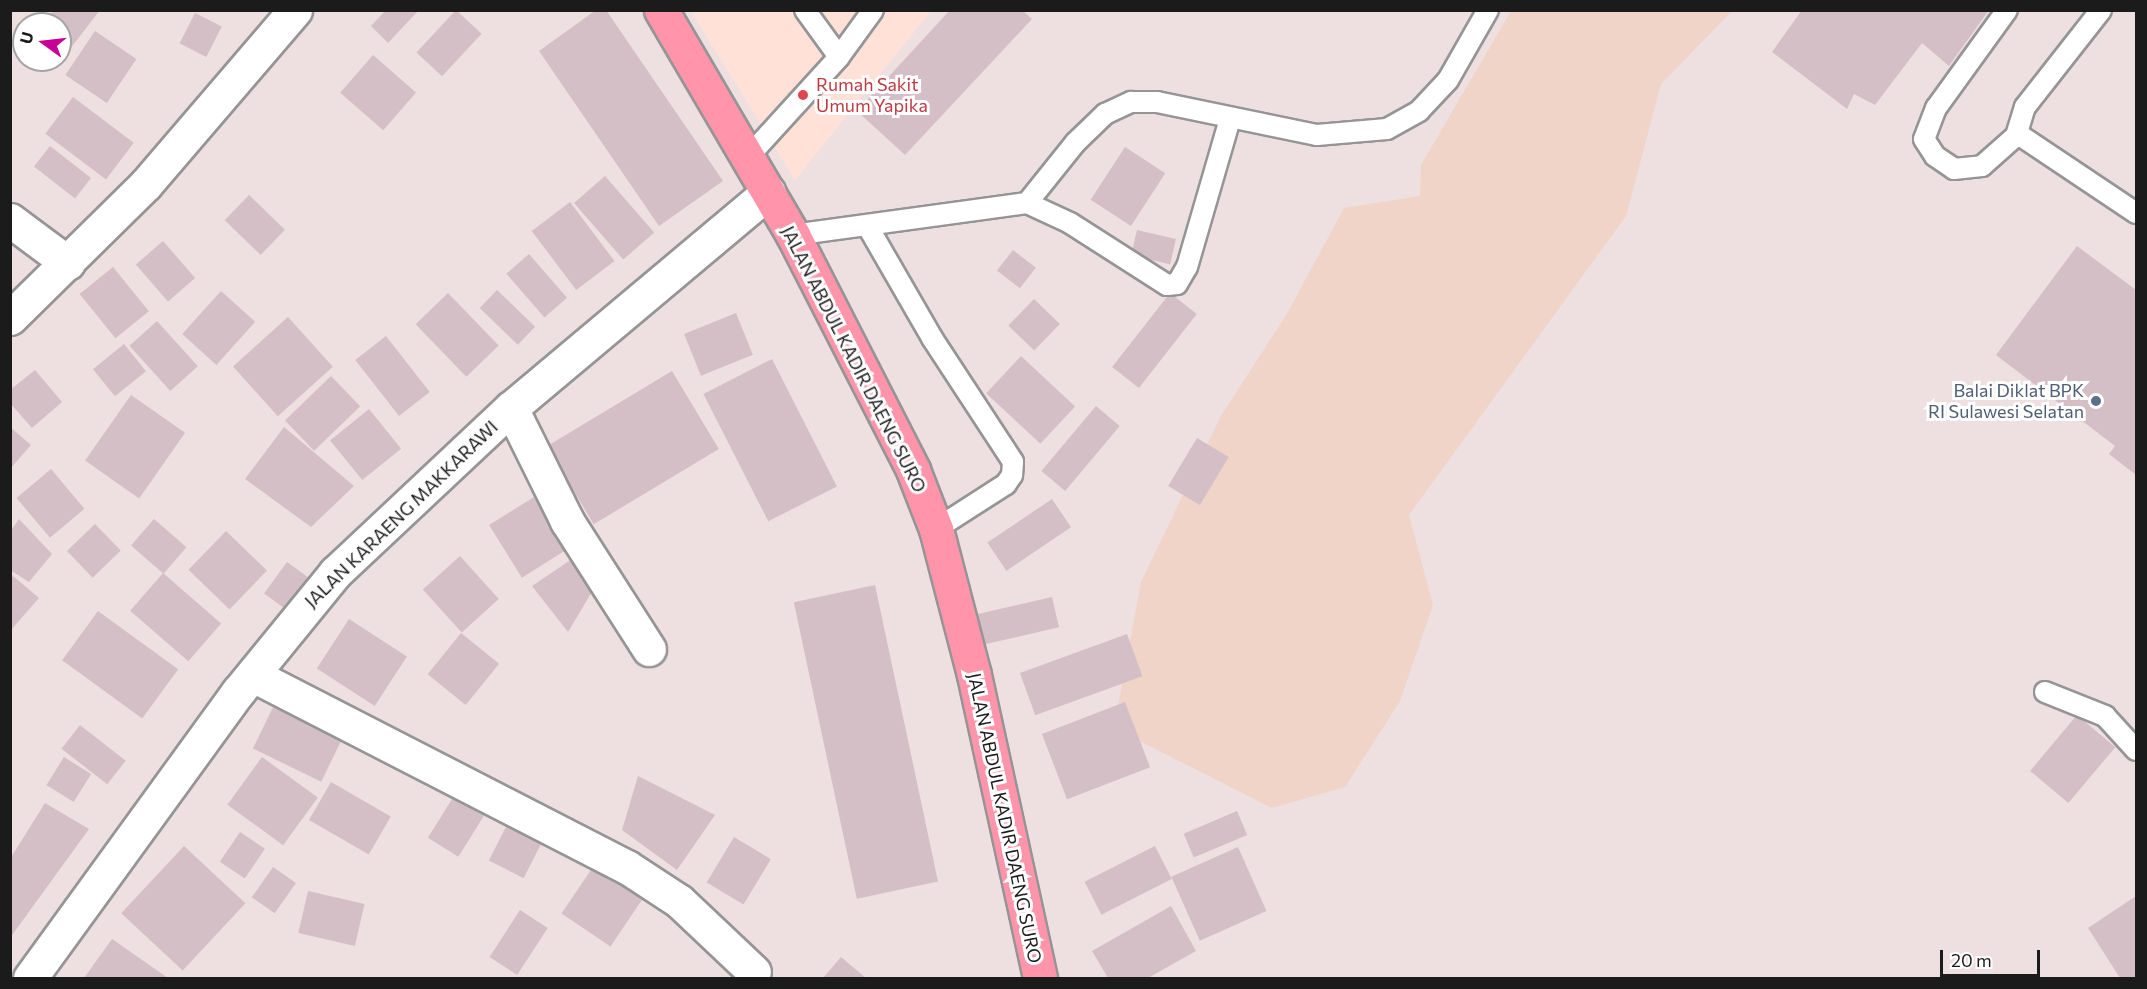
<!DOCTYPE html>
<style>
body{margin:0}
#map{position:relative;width:2147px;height:989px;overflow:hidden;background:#eedfe1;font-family:Commissioner,sans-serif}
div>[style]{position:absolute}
.education>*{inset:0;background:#ffe1d8}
.farmland>*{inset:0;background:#f0d4c8}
.building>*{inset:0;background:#d5bfc7;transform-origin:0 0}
.roads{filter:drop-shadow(2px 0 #959595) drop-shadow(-2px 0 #959595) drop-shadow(0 2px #959595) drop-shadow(0 -2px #959595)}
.lane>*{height:20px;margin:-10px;padding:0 10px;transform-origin:10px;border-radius:10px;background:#fff}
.street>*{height:33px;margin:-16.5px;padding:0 16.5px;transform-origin:16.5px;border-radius:16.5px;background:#fff}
.primary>*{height:33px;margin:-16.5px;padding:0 16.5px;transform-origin:16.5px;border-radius:16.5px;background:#ff94aa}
.dots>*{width:16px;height:16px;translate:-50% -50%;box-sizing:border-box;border:3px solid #fff;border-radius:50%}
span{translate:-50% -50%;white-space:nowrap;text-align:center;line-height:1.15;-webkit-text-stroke:6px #fff;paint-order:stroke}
.health-label{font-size:18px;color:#be3a42}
.left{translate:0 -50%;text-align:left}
.street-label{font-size:18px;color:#1b1b1b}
.service-label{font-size:18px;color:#4e5e75}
.right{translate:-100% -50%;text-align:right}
.frame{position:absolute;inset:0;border:12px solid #1b1b1b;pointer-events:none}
.north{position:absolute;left:12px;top:12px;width:60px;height:60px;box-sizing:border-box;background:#fff;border:2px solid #a4a4a4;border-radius:50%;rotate:285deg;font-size:16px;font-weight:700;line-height:24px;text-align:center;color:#1b1b1b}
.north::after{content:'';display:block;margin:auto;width:21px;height:27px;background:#c7009a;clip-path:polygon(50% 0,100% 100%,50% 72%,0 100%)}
.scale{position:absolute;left:1940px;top:950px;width:100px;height:27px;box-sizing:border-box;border:3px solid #1b1b1b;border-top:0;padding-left:8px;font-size:18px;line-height:21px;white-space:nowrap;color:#1b1b1b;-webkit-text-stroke:4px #fff;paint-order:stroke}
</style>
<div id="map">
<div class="education">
<i style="clip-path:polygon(691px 11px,931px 11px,795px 180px)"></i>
</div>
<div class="farmland">
<i style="clip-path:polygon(1511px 11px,1732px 11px,1661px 84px,1626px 216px,1409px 515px,1433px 605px,1400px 701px,1345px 787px,1272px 808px,1114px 728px,1141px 582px,1221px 416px,1288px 312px,1344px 208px,1420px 196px,1421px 165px)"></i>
</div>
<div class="building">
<i style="clip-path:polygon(54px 10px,100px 10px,70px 49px,60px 41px,60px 24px,43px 24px)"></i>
<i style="clip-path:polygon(386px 10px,419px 10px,388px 43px,371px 26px)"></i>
<i style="left:456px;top:10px;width:35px;height:58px;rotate:43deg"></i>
<i style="clip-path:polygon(596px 10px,606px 10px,723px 181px,659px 226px,539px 51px)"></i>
<i style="clip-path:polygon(950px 10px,1022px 10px,1032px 19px,905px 155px,857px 111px)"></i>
<i style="clip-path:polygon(1802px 10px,1989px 10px,1949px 66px,1922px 43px,1875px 105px,1854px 94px,1847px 109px,1772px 52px)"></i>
<i style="left:195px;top:13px;width:30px;height:34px;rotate:27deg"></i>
<i style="left:95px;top:31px;width:50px;height:53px;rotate:34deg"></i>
<i style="left:373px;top:55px;width:57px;height:50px;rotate:41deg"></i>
<i style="left:73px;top:97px;width:76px;height:46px;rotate:37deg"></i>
<i style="left:50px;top:146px;width:52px;height:26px;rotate:38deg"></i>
<i style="left:1125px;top:147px;width:48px;height:63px;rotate:33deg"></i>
<i style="left:605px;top:176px;width:75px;height:41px;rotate:49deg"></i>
<i style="left:249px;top:195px;width:50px;height:35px;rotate:44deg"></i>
<i style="left:570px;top:202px;width:74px;height:48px;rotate:53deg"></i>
<i style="left:1137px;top:230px;width:40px;height:26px;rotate:13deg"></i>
<i style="left:163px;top:241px;width:49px;height:36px;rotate:49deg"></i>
<i style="clip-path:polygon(2077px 246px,2136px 290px,2136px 475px,2109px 454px,2115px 446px,1996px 355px)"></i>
<i style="left:1013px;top:250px;width:29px;height:26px;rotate:38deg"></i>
<i style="left:529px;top:254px;width:58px;height:30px;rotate:49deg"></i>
<i style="left:113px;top:267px;width:57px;height:43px;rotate:51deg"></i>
<i style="left:497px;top:290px;width:53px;height:25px;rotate:44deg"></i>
<i style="left:221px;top:291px;width:46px;height:58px;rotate:42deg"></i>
<i style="left:448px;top:293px;width:73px;height:45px;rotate:46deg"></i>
<i style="left:1170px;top:293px;width:34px;height:94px;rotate:38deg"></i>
<i style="left:1034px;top:299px;width:36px;height:37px;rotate:44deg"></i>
<i style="left:736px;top:313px;width:45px;height:56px;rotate:68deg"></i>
<i style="left:288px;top:317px;width:67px;height:74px;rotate:48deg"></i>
<i style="left:157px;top:321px;width:61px;height:37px;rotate:48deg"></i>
<i style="left:386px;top:336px;width:71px;height:39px;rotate:52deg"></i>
<i style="left:124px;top:344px;width:35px;height:40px;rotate:51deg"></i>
<i style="left:1021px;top:356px;width:74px;height:51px;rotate:43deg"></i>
<i style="left:772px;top:359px;width:143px;height:77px;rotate:63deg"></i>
<i style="clip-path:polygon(35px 370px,62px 402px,32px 428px,10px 403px,10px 390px)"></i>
<i style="left:672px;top:371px;width:91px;height:146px;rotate:59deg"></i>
<i style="left:331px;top:376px;width:42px;height:64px;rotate:46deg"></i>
<i style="left:131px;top:395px;width:66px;height:80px;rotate:35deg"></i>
<i style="left:1096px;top:406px;width:31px;height:85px;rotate:40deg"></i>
<i style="left:369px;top:409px;width:51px;height:50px;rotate:51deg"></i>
<i style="clip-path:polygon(10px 427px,31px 445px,10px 469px)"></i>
<i style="clip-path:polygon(284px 427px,354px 486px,311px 527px,245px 479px)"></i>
<i style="left:1197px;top:438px;width:37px;height:56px;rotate:31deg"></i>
<i style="left:51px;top:469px;width:52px;height:45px;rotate:50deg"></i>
<i style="left:534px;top:497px;width:62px;height:53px;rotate:58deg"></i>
<i style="left:1052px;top:499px;width:34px;height:78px;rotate:56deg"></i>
<i style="clip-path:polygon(19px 519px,52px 554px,29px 582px,10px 570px,10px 532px)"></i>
<i style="left:154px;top:519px;width:43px;height:35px;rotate:41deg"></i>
<i style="left:95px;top:524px;width:37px;height:39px;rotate:46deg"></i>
<i style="left:226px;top:531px;width:57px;height:54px;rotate:44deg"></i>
<i style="left:460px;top:556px;width:58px;height:50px;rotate:48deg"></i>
<i style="clip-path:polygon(572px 559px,593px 590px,568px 632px,532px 586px)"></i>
<i style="left:287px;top:562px;width:32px;height:39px;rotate:36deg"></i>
<i style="left:163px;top:573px;width:77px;height:50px;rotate:41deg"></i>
<i style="clip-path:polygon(13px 576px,39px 598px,10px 631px,10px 579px)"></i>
<i style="left:875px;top:585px;width:303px;height:83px;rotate:78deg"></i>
<i style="left:1052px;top:597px;width:31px;height:77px;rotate:77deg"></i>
<i style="left:98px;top:611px;width:99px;height:61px;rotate:36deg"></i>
<i style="left:349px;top:619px;width:69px;height:59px;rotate:33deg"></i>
<i style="left:461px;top:633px;width:49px;height:53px;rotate:39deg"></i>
<i style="left:1127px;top:634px;width:45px;height:114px;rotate:70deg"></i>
<i style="left:277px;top:699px;width:76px;height:55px;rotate:26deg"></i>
<i style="left:1125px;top:702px;width:70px;height:89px;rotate:69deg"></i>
<i style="left:2077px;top:715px;width:50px;height:73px;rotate:40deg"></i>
<i style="left:80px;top:725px;width:58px;height:30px;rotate:38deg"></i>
<i style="left:64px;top:757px;width:32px;height:33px;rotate:32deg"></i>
<i style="left:262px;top:757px;width:69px;height:59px;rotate:36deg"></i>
<i style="clip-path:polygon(638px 776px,715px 815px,677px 870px,622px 830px)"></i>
<i style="left:331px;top:782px;width:69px;height:44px;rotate:30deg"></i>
<i style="left:457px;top:791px;width:36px;height:55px;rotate:32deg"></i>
<i style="clip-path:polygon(45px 803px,89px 829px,10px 938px,10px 859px)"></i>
<i style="left:1237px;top:811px;width:26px;height:58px;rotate:67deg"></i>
<i style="left:512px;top:815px;width:39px;height:51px;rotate:27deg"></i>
<i style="left:240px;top:832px;width:30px;height:36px;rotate:34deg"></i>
<i style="left:734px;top:837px;width:43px;height:53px;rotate:31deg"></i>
<i style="left:184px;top:846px;width:84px;height:92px;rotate:43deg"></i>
<i style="left:1155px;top:846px;width:37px;height:79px;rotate:63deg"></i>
<i style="left:1238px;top:847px;width:70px;height:73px;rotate:66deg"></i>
<i style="left:599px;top:858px;width:59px;height:67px;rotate:34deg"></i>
<i style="left:273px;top:867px;width:28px;height:37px;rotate:35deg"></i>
<i style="left:308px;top:891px;width:58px;height:43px;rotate:13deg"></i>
<i style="clip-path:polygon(2136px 896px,2136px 978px,2120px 978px,2088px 928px)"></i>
<i style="clip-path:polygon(1171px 906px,1196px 951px,1148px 978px,1108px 978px,1092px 951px)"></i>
<i style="left:520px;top:910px;width:33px;height:56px;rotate:33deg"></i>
<i style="clip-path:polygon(112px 939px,168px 978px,84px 978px)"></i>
<i style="clip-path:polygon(841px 957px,866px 978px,823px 978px)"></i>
</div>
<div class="roads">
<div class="lane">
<i style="left:805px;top:10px;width:58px;rotate:54.1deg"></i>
<i style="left:2007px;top:10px;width:121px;rotate:125.9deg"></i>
<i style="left:1936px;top:108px;width:33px;rotate:111deg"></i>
<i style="left:1924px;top:139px;width:20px;rotate:57deg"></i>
<i style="left:1935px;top:156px;width:23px;rotate:34deg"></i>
<i style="left:1954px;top:169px;width:28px;rotate:-6deg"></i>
<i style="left:1982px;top:166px;width:48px;rotate:-41.6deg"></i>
<i style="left:2018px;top:134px;width:142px;rotate:33.8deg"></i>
<i style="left:2016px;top:136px;width:30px;rotate:-73deg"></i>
<i style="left:2025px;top:107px;width:123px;rotate:-51.9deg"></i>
<i style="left:748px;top:157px;width:135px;rotate:-47.7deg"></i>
<i style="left:839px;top:57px;width:58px;rotate:-54.1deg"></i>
<i style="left:1027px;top:203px;width:77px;rotate:-51.3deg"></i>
<i style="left:1075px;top:143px;width:42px;rotate:-44deg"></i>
<i style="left:1105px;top:114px;width:29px;rotate:-25deg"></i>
<i style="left:1131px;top:102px;width:26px"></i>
<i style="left:1157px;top:102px;width:163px;rotate:11.7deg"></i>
<i style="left:1317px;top:135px;width:70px;rotate:-4.9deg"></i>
<i style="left:1387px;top:129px;width:37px;rotate:-29deg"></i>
<i style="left:1419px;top:111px;width:42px;rotate:-46.9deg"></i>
<i style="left:1448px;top:80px;width:81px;rotate:-60.3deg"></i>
<i style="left:868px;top:227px;width:128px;rotate:60deg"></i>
<i style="left:932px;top:338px;width:148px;rotate:56.8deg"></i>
<i style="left:1013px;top:462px;width:13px;rotate:94deg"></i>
<i style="left:1012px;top:475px;width:11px;rotate:124deg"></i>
<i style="left:1006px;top:484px;width:83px;rotate:147.3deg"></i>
<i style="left:793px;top:235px;width:236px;rotate:-7.8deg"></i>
<i style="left:1027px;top:203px;width:47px;rotate:24.9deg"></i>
<i style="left:1070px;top:223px;width:115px;rotate:32.6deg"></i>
<i style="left:1167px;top:285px;width:10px;rotate:-6deg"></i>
<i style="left:1177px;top:284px;width:20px;rotate:-60deg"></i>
<i style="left:1187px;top:267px;width:154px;rotate:-73.8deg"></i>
<i style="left:2045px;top:692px;width:65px;rotate:21.8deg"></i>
<i style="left:2105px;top:716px;width:46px;rotate:47.6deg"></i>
</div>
<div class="street">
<i style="left:10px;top:220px;width:72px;rotate:36.6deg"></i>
<i style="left:10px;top:318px;width:191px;rotate:-44.6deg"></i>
<i style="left:146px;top:184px;width:229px;rotate:-49.4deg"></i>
<i style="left:511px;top:408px;width:126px;rotate:63.6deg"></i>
<i style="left:567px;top:521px;width:152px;rotate:57.4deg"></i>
<i style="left:253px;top:675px;width:420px;rotate:27.2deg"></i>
<i style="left:627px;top:867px;width:62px;rotate:33.2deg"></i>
<i style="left:679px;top:901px;width:103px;rotate:43.4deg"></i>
<i style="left:30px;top:978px;width:354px;rotate:-54deg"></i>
<i style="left:238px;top:692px;width:154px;rotate:-50.8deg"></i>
<i style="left:335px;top:573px;width:241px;rotate:-43.2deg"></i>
<i style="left:511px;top:408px;width:336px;rotate:-40deg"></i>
</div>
<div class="primary">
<i style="left:661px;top:10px;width:261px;rotate:59.6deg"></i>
<i style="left:793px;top:235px;width:264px;rotate:62.9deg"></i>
<i style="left:913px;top:470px;width:63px;rotate:68.7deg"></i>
<i style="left:936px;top:529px;width:151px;rotate:75.4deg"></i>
<i style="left:974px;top:675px;width:310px;rotate:77.7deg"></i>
</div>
</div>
<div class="dots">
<i style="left:803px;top:95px;background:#e0444e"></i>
<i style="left:2096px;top:401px;background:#5c6f8a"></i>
</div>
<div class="health-label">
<span class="left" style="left:816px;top:95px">Rumah Sakit<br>Umum Yapika</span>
</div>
<div class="street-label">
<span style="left:854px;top:359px;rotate:63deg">JALAN ABDUL KADIR DAENG SURO</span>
<span style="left:401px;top:514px;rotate:-44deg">JALAN KARAENG MAKKARAWI</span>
<span style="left:1005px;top:818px;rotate:78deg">JALAN ABDUL KADIR DAENG SURO</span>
</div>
<div class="service-label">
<span class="right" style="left:2084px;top:401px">Balai Diklat BPK<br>RI Sulawesi Selatan</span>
</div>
<div class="frame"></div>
<div class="north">U</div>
<div class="scale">20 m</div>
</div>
